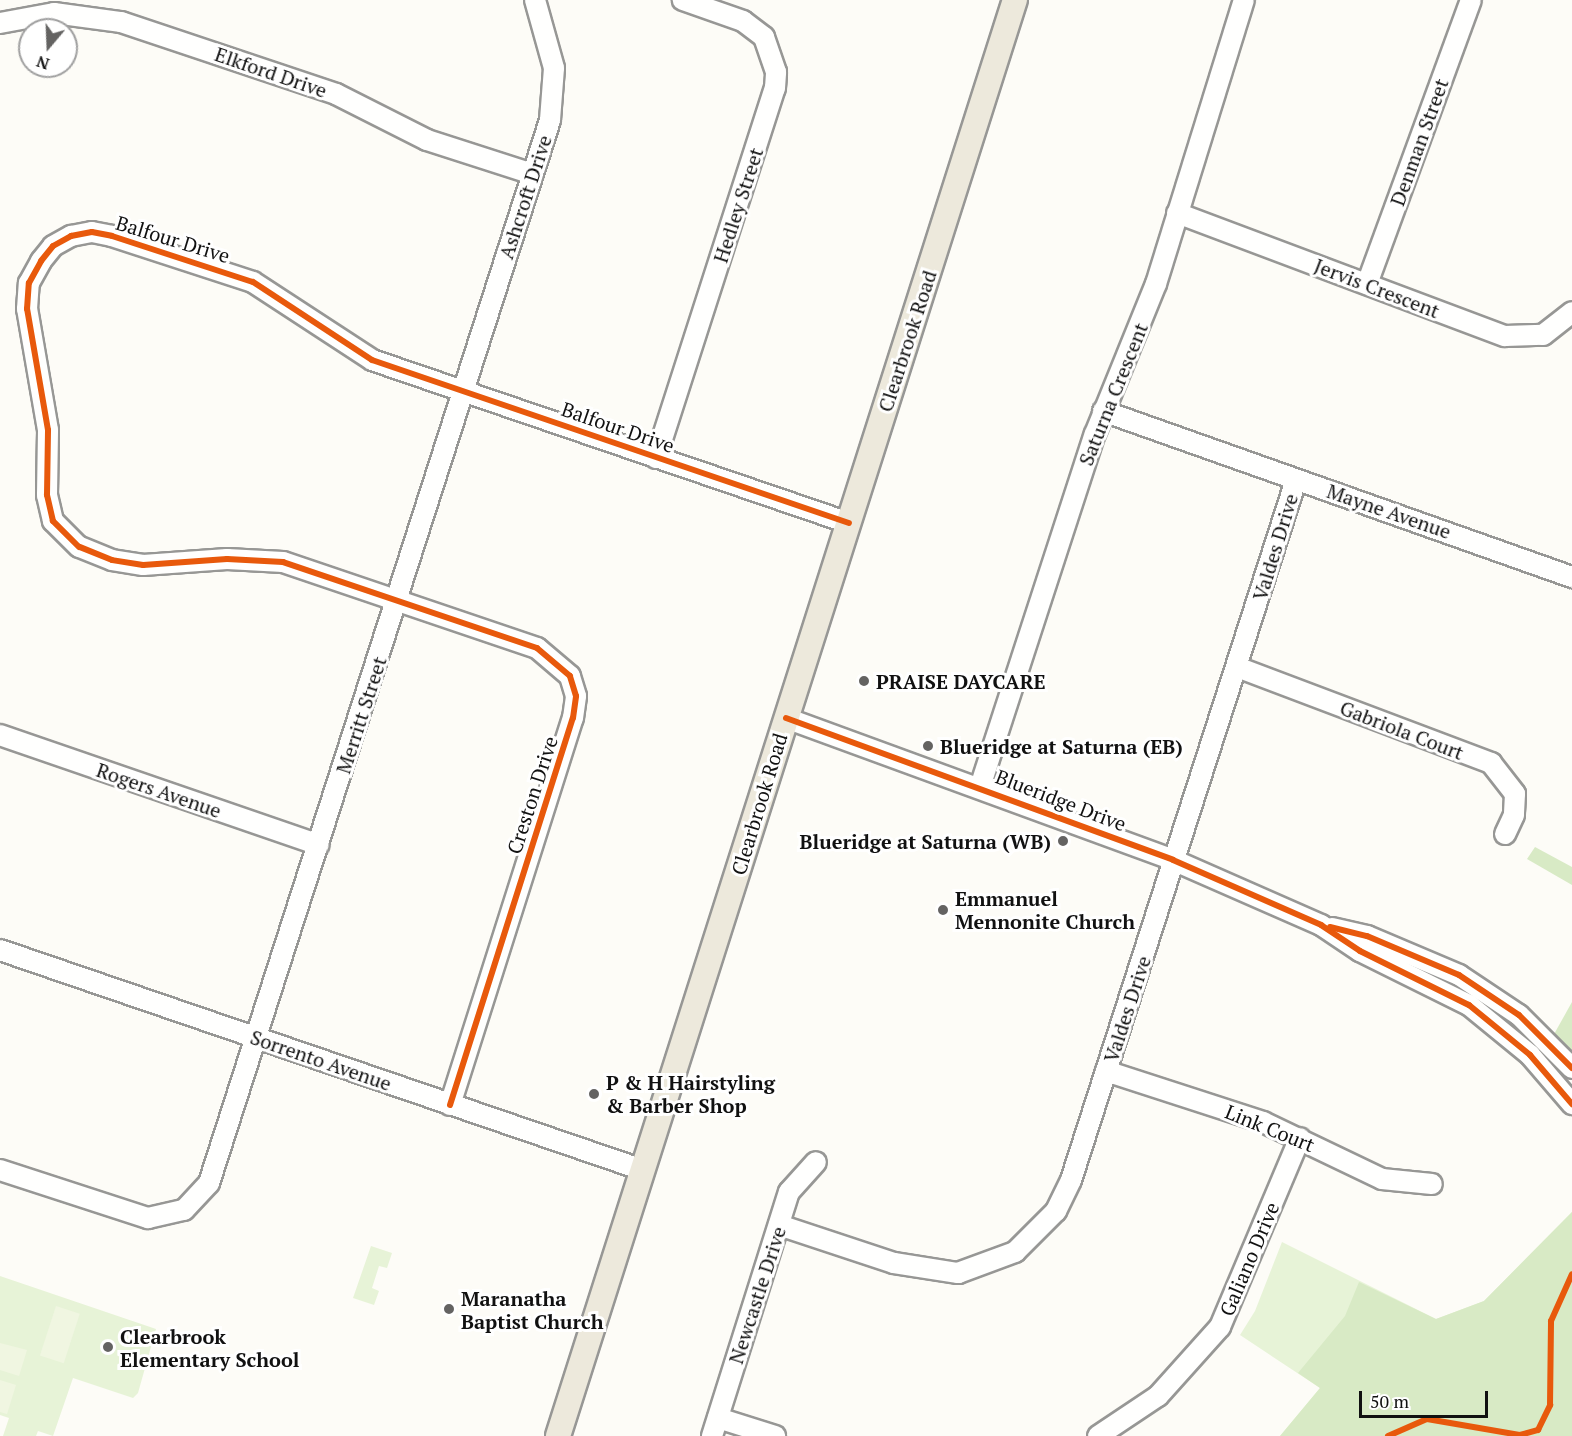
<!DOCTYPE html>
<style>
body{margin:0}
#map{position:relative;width:1572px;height:1436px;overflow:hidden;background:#fdfcf7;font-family:"PT Serif",serif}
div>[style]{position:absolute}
.green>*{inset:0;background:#e7f3d7}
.forest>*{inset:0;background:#d8eac5}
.pitch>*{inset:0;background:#f0f6e1;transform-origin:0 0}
.roads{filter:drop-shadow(2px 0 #979795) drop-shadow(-2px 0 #979795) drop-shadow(0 2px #979795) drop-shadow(0 -2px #979795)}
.minor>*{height:20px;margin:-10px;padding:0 10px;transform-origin:10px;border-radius:10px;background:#fffffe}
.major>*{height:24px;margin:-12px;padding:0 12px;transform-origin:12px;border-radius:12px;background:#ede9dc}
.cycleway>*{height:6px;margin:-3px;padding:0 3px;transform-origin:3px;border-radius:3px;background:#e8590c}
.dots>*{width:16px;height:16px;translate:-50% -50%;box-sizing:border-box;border:3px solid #fff;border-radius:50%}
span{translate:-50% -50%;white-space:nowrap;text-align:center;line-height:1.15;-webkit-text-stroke:6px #fff;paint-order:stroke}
.street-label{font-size:20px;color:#111}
.poi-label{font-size:20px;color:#111;font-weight:700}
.left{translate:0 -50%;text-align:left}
.right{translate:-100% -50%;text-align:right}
.north{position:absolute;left:18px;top:18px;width:60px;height:60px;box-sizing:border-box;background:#fff;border:2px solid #a0a0a0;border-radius:50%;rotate:199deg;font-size:16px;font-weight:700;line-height:24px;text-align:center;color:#111}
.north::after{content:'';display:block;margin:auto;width:21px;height:27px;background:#646362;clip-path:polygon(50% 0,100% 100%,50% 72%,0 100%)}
.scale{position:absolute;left:1359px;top:1391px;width:129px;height:27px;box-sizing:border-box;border:3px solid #111;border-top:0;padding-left:8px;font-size:18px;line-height:21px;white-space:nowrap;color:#111;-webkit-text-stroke:4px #fff;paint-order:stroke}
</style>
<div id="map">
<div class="green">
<i style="clip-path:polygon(1572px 1212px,1572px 1436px,1280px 1436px,1320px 1388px,1240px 1335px,1255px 1311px,1282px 1242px,1436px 1319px,1484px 1301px)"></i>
<i style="clip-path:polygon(371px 1246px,392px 1253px,387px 1268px,379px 1266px,372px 1288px,379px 1291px,374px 1305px,353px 1298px)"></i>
<i style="clip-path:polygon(0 1276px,156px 1329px,138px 1393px,133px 1398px,73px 1378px,53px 1436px,38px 1431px,36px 1436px,3px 1436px,9px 1418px,0 1415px)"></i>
</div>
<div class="forest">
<i style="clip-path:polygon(1535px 847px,1572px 867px,1572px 885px,1527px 859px)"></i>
<i style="clip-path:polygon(1572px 1002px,1572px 1058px,1553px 1036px)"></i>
<i style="clip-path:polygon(1572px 1212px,1572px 1436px,1280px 1436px,1320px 1388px,1298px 1373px,1345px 1316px,1359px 1282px,1436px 1319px,1484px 1301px)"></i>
</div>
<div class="pitch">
<i style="left:56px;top:1306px;width:25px;height:52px;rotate:18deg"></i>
<i style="clip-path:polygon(0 1343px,27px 1350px,19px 1376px,0 1370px)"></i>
<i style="clip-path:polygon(0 1380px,16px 1385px,7px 1414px,0 1412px)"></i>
</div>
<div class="roads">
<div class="minor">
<i style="left:0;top:23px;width:55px;rotate:-10.5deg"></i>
<i style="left:54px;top:13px;width:68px;rotate:7.7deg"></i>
<i style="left:121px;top:22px;width:227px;rotate:18.5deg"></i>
<i style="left:336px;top:94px;width:102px;rotate:26.8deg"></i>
<i style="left:427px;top:140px;width:111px;rotate:17.8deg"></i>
<i style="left:1177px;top:213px;width:350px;rotate:20.6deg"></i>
<i style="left:1505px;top:336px;width:38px;rotate:-2deg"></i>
<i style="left:1543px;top:335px;width:37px;rotate:-38deg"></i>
<i style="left:1367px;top:284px;width:302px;rotate:-69.9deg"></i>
<i style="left:1103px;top:411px;width:498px;rotate:19.5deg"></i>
<i style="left:656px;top:458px;width:389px;rotate:-72.2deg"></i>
<i style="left:775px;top:88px;width:16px;rotate:-86deg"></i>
<i style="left:776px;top:72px;width:37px;rotate:-109deg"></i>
<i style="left:764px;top:37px;width:26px;rotate:-143deg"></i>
<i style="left:743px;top:21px;width:64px;rotate:-160.7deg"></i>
<i style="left:1237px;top:667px;width:272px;rotate:20.7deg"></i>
<i style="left:1491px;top:763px;width:39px;rotate:52deg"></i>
<i style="left:1515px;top:794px;width:21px;rotate:93deg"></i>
<i style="left:1514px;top:815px;width:21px;rotate:115deg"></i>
<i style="left:786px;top:718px;width:412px;rotate:20.1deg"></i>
<i style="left:1173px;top:860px;width:162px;rotate:23.7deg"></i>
<i style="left:1321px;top:925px;width:47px;rotate:33.7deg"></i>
<i style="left:1360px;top:951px;width:122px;rotate:26.4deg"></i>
<i style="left:1469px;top:1005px;width:79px;rotate:39.3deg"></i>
<i style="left:1530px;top:1055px;width:65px;rotate:49.4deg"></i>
<i style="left:0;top:735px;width:337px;rotate:19deg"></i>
<i style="left:980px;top:787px;width:371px;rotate:-72deg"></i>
<i style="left:1095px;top:434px;width:162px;rotate:-67.9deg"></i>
<i style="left:1156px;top:284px;width:297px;rotate:-72.8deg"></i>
<i style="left:1332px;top:928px;width:36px;rotate:13deg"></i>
<i style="left:1367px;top:936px;width:100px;rotate:23deg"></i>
<i style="left:1459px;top:975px;width:72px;rotate:33.7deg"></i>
<i style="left:1519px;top:1015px;width:75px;rotate:45deg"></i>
<i style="left:0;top:950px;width:680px;rotate:18.89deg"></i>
<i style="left:1106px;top:1071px;width:165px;rotate:18deg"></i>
<i style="left:1263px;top:1122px;width:132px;rotate:25.6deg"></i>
<i style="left:1382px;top:1179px;width:50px;rotate:5.7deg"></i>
<i style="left:450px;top:1105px;width:406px;rotate:-72.4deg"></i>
<i style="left:573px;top:718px;width:22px;rotate:-82deg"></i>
<i style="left:576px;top:696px;width:21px;rotate:-107deg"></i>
<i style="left:570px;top:676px;width:43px;rotate:-139.7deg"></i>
<i style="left:537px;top:648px;width:268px;rotate:-161.3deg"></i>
<i style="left:283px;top:562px;width:56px;rotate:-176.9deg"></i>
<i style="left:227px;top:559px;width:84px;rotate:175.9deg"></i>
<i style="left:143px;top:565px;width:31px;rotate:-171deg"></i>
<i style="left:112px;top:560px;width:35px;rotate:-158deg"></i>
<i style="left:79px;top:547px;width:37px;rotate:-135deg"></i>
<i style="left:53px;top:521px;width:27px;rotate:-103deg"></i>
<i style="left:47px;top:495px;width:65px;rotate:-89.1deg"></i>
<i style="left:48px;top:430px;width:123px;rotate:-99.8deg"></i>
<i style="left:27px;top:309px;width:26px;rotate:-86deg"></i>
<i style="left:29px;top:283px;width:25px;rotate:-61deg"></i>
<i style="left:41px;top:261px;width:19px;rotate:-51deg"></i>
<i style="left:53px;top:246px;width:21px;rotate:-29deg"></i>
<i style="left:71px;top:236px;width:21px;rotate:-11deg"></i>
<i style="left:92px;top:232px;width:20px;rotate:11deg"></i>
<i style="left:112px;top:236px;width:148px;rotate:18.1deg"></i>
<i style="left:253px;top:282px;width:142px;rotate:33.2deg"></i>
<i style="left:372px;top:360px;width:504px;rotate:18.87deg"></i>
<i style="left:0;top:1170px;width:156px;rotate:18deg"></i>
<i style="left:148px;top:1218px;width:37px;rotate:-13deg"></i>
<i style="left:184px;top:1210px;width:37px;rotate:-47deg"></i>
<i style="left:209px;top:1183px;width:1116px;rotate:-72.21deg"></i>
<i style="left:550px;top:120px;width:52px;rotate:-85.6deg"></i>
<i style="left:554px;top:68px;width:71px;rotate:-105.6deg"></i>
<i style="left:779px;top:1225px;width:121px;rotate:18.3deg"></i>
<i style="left:894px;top:1263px;width:65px;rotate:8.9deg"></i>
<i style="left:958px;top:1273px;width:61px;rotate:-20.2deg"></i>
<i style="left:1015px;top:1252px;width:58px;rotate:-45deg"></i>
<i style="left:1056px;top:1211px;width:34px;rotate:-64deg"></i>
<i style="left:1071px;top:1180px;width:735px;rotate:-72.18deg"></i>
<i style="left:718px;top:1418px;width:60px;rotate:17.5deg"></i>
<i style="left:712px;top:1436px;width:256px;rotate:-72.5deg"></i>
<i style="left:789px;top:1192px;width:40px;rotate:-48deg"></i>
<i style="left:1098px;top:1436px;width:72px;rotate:-33.7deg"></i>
<i style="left:1158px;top:1396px;width:93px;rotate:-48.1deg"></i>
<i style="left:1220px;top:1327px;width:205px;rotate:-67.1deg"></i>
</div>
<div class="major">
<i style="left:558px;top:1436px;width:1507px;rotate:-72.35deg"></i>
</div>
</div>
<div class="cycleway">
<i style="left:786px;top:718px;width:412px;rotate:20.1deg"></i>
<i style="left:1173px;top:860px;width:162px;rotate:23.7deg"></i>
<i style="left:1321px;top:925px;width:47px;rotate:33.7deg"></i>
<i style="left:1360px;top:951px;width:122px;rotate:26.4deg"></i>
<i style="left:1469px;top:1005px;width:79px;rotate:39.3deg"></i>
<i style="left:1530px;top:1055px;width:65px;rotate:49.4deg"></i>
<i style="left:1330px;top:927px;width:38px;rotate:14deg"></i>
<i style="left:1367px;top:936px;width:100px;rotate:23deg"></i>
<i style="left:1459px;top:975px;width:72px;rotate:33.7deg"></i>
<i style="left:1519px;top:1015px;width:75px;rotate:45deg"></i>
<i style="left:450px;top:1105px;width:406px;rotate:-72.4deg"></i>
<i style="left:573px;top:718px;width:22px;rotate:-82deg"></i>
<i style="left:576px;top:696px;width:21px;rotate:-107deg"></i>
<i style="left:570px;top:676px;width:43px;rotate:-139.7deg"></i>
<i style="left:537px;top:648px;width:268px;rotate:-161.3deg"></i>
<i style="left:283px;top:562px;width:56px;rotate:-176.9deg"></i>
<i style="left:227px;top:559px;width:84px;rotate:175.9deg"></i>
<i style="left:143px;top:565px;width:31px;rotate:-171deg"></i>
<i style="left:112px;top:560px;width:35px;rotate:-158deg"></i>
<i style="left:79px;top:547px;width:37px;rotate:-135deg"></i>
<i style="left:53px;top:521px;width:27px;rotate:-103deg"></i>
<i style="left:47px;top:495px;width:65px;rotate:-89.1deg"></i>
<i style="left:48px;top:430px;width:123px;rotate:-99.8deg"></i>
<i style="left:27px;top:309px;width:26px;rotate:-86deg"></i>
<i style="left:29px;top:283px;width:25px;rotate:-61deg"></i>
<i style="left:41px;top:261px;width:19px;rotate:-51deg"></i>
<i style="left:53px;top:246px;width:21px;rotate:-29deg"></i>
<i style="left:71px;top:236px;width:21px;rotate:-11deg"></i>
<i style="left:92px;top:232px;width:20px;rotate:11deg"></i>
<i style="left:112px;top:236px;width:148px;rotate:18.1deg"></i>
<i style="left:253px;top:282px;width:142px;rotate:33.2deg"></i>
<i style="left:372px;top:360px;width:504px;rotate:18.87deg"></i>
<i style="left:1388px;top:1436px;width:43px;rotate:-23.6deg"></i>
<i style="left:1427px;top:1419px;width:94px;rotate:9.8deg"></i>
<i style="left:1520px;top:1435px;width:19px;rotate:-16deg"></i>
<i style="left:1538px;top:1430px;width:28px;rotate:-64deg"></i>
<i style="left:1550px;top:1405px;width:84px;rotate:-89.3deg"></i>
<i style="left:1551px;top:1321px;width:51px;rotate:-65.9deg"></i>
</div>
<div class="dots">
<i style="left:864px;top:681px;background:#646362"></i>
<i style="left:928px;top:746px;background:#646362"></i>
<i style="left:1063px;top:841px;background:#646362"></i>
<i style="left:943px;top:910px;background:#646362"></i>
<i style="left:594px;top:1094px;background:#646362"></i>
<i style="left:449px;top:1309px;background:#646362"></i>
<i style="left:108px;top:1347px;background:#646362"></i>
</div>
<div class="street-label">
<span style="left:271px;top:72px;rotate:19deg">Elkford Drive</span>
<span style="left:1419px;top:142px;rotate:-70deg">Denman Street</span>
<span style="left:525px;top:197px;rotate:-72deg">Ashcroft Drive</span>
<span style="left:738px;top:205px;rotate:-72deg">Hedley Street</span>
<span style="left:173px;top:239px;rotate:17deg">Balfour Drive</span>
<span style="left:1377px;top:288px;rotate:21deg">Jervis Crescent</span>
<span style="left:907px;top:341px;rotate:-72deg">Clearbrook Road</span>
<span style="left:1113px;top:394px;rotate:-68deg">Saturna Crescent</span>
<span style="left:618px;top:427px;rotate:19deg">Balfour Drive</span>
<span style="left:1389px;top:511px;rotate:19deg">Mayne Avenue</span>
<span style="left:1275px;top:547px;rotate:-73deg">Valdes Drive</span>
<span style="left:361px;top:715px;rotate:-72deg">Merritt Street</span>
<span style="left:1402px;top:730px;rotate:21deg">Gabriola Court</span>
<span style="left:159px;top:790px;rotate:19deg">Rogers Avenue</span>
<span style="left:532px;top:795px;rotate:-72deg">Creston Drive</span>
<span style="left:1061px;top:800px;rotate:21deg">Blueridge Drive</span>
<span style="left:759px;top:804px;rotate:-73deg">Clearbrook Road</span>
<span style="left:1127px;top:1009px;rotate:-72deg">Valdes Drive</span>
<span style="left:321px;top:1060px;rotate:19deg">Sorrento Avenue</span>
<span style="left:1270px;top:1128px;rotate:22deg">Link Court</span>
<span style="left:1249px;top:1259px;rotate:-67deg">Galiano Drive</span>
<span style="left:757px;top:1295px;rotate:-72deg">Newcastle Drive</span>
</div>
<div class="poi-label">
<span class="left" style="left:876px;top:681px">PRAISE DAYCARE</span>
<span class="left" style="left:940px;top:746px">Blueridge at Saturna (EB)</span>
<span class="right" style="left:1051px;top:841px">Blueridge at Saturna (WB)</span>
<span class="left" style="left:955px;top:910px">Emmanuel<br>Mennonite Church</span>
<span class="left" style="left:606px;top:1094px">P &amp; H Hairstyling<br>&amp; Barber Shop</span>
<span class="left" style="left:461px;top:1310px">Maranatha<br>Baptist Church</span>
<span class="left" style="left:120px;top:1348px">Clearbrook<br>Elementary School</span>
</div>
<div class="north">N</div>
<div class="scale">50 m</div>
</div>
